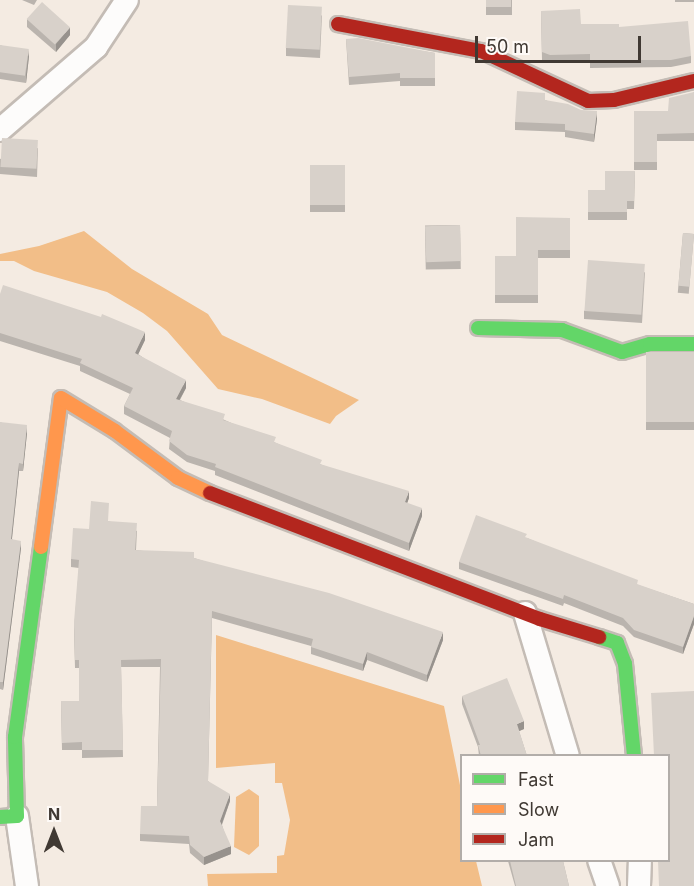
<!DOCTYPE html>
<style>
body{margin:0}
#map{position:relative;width:694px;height:886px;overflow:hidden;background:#f4ebe2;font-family:Inter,sans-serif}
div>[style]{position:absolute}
.water>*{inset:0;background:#f2be88}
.stream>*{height:7px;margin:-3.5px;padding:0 3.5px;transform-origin:3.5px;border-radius:3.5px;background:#f2be88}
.roads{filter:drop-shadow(2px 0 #c4bcb5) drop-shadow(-2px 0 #c4bcb5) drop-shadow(0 2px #c4bcb5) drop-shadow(0 -2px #c4bcb5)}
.street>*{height:22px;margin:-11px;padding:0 11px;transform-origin:11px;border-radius:11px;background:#fdfcfb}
.fast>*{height:14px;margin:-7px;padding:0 7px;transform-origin:7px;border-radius:7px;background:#63d668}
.slow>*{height:14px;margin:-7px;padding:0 7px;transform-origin:7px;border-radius:7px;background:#ff974d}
.jam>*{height:14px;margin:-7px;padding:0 7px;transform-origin:7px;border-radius:7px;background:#b3261e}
.wall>*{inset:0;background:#bab4ae;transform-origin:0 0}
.shaded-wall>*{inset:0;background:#97928d}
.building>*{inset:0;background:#d8d1ca;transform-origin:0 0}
span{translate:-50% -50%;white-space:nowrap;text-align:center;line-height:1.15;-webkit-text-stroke:4.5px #fefaf7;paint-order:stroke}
.legend{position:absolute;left:460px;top:754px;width:210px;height:108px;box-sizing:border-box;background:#fefaf7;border:2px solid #b2ada9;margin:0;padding:8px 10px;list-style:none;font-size:18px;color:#403933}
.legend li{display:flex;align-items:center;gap:12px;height:30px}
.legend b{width:30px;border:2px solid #b2ada9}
.north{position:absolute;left:24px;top:802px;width:60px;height:60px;-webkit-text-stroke:4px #fefaf7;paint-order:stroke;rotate:0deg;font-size:16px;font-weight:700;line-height:24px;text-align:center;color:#403933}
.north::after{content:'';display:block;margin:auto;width:21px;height:27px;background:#403933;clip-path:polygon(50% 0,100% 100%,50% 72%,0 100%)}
.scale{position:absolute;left:475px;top:36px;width:166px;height:27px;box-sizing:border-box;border:3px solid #403933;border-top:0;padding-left:8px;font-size:18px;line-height:21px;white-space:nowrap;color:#403933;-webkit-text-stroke:4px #fefaf7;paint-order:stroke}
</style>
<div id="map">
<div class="water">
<i style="clip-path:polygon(84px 231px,132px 269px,208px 314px,222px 335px,359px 400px,336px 416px,330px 424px,262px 399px,218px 389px,167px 331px,143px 313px,107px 292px,34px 271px,0 254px,39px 246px)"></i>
<i style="clip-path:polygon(216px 635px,444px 706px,461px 790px,462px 860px,476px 861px,482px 886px,208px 886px,207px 874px,277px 873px,277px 856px,284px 855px,290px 820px,282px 783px,275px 783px,275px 763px,216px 768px)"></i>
<i style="clip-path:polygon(249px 789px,259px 796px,259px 846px,249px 855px,234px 847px,236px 797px)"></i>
</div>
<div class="stream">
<i style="left:0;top:257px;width:14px"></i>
</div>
<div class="roads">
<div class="street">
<i style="left:0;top:130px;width:127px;rotate:-40.8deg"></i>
<i style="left:96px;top:47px;width:56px;rotate:-56.6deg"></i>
<i style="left:525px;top:613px;width:149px;rotate:73.3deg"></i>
<i style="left:17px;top:816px;width:71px;rotate:81.9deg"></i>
<i style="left:599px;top:860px;width:28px;rotate:71deg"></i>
<i style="left:639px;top:886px;width:26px;rotate:-88deg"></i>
</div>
<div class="fast">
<i style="left:478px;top:328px;width:84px;rotate:1.4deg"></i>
<i style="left:562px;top:330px;width:64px;rotate:20.1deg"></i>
<i style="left:622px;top:352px;width:29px;rotate:-16deg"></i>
<i style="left:650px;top:344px;width:44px"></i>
<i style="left:599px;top:637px;width:19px;rotate:18deg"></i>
<i style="left:617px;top:643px;width:22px;rotate:69deg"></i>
<i style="left:625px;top:664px;width:92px;rotate:84.4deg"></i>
<i style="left:0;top:817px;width:17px;rotate:-3deg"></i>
<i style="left:17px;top:816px;width:79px;rotate:-91.5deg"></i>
<i style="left:15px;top:737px;width:192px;rotate:-82.2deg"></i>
</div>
<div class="slow">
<i style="left:41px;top:547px;width:150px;rotate:-82.4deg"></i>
<i style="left:61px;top:398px;width:63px;rotate:31.4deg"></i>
<i style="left:115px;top:431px;width:79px;rotate:36.7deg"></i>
<i style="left:178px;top:478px;width:35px;rotate:25deg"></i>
</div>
<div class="jam">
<i style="left:338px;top:24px;width:146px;rotate:10.7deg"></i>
<i style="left:481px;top:51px;width:118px;rotate:25deg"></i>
<i style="left:588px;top:101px;width:26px;rotate:-2deg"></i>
<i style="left:614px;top:100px;width:82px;rotate:-13.4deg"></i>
<i style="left:210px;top:493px;width:353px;rotate:20.9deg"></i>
<i style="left:540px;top:619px;width:62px;rotate:17deg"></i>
</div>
</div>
<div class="wall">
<i style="clip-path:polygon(22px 0,37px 0,34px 5px)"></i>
<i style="left:486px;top:0;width:26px;height:15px"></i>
<i style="left:675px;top:0;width:19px;height:2px"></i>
<i style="clip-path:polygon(541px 11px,581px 24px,619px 27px,691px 56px,691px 63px,671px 67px,590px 68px,590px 62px,550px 63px,542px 60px)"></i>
<i style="clip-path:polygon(322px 15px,320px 58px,286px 56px,286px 48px)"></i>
<i style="clip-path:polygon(27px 19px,70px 35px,56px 52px,27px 27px)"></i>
<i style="clip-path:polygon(346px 39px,435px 53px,435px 86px,400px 86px,400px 81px,349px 85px)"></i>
<i style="clip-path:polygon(0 45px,29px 56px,26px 83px,0 79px)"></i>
<i style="clip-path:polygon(694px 92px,694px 141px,657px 141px,657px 170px,634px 170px,634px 111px,668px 111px)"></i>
<i style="clip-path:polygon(545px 100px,597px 119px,594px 142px,565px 137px,565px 132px,515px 130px,515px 122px)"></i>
<i style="clip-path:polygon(38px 148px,37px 177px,0 174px,0 159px)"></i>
<i style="left:310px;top:165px;width:35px;height:47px"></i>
<i style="clip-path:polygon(635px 171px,634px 209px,627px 209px,627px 220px,588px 220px,588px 190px,605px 190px)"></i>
<i style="clip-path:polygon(570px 218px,570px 258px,538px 258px,538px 303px,495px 303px,495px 256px,516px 256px)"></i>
<i style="left:460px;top:225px;width:44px;height:35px;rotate:89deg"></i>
<i style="left:683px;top:233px;width:11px;height:60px;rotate:5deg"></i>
<i style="clip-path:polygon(645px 272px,642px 323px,584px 319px,584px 311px)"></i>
<i style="clip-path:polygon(0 294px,145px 340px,138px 354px,186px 388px,180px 400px,276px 443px,322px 465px,409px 498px,407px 503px,422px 516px,409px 551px,215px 475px,215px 471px,187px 462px,169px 449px,170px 438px,124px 414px,124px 406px,130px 394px,80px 371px,80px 366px,0 341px)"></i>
<i style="left:694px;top:352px;width:78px;height:48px;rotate:90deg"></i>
<i style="clip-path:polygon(0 422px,27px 433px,23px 471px,19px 471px,12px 539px,21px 548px,3px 690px,0 689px)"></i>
<i style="clip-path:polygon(108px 521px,137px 531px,136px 550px,194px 558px,443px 640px,427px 682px,367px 660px,363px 671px,311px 654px,311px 646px,212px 618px,208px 781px,230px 801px,222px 825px,231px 854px,204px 865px,190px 853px,189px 844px,140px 841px,140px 834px,157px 806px,160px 667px,121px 667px,123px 757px,82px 758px,82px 750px,62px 750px,61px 701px,79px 701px,79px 668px,75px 668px,74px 630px,79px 568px,71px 567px,71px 559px,89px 529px)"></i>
<i style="clip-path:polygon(527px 538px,638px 585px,694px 604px,694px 624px,683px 654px,634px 637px,623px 626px,564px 603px,563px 606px,459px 569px,459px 562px)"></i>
<i style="clip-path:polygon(462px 696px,524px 729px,519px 731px,527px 756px,479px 756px,478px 747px,462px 704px)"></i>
<i style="clip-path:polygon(508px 861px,563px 861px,569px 886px,515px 886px)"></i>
</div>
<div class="shaded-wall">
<i style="clip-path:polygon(70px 27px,70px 35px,56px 52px,56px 44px)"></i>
<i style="clip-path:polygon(29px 49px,29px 56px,26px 83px,26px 75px)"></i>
<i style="clip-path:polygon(597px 111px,597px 119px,594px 142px,594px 134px)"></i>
<i style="clip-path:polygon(145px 332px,145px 340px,135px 361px,135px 353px)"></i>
<i style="clip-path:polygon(186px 380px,186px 388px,176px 406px,176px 399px)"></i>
<i style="clip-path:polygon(27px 425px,27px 433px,23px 471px,23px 464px)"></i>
<i style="clip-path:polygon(19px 463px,19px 471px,11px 547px,11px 539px)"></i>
<i style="clip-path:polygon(409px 491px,409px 498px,405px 509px,405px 502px)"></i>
<i style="clip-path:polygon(422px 508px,422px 516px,409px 551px,409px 543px)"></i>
<i style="clip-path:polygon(21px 541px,21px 548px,3px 690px,3px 682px)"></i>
<i style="clip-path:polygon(694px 616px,694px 624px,683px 654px,683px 647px)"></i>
<i style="clip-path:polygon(443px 632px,443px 640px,427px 682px,427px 675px)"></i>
<i style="clip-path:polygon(367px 652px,367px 660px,363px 671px,363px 664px)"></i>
<i style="clip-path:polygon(524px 721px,524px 729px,517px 732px,517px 724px)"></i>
<i style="clip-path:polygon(230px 794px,230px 801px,220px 829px,220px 821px)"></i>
<i style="clip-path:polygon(231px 846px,231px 854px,204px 865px,204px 857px)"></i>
</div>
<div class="building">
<i style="left:486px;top:0;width:25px;height:7px"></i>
<i style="left:42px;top:2px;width:38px;height:23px;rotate:42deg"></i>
<i style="left:288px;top:5px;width:34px;height:43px;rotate:3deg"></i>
<i style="clip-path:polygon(580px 9px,581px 24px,619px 24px,619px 27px,688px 21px,691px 56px,671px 60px,590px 60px,590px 54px,550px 55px,542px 52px,541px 11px)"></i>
<i style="clip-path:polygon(358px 38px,435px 53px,435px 78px,400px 78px,400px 73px,349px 77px,346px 39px)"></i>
<i style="left:0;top:45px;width:29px;height:27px;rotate:8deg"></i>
<i style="clip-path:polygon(517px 91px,545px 93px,545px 100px,568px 104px,581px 110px,597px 111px,594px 134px,565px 130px,565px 124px,515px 122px)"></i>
<i style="clip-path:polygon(694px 92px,694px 133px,657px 134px,657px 162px,634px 162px,634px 111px,668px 111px,669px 98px)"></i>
<i style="left:2px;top:138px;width:36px;height:29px;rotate:3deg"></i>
<i style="left:310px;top:165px;width:35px;height:40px"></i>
<i style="clip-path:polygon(605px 171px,635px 171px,634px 201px,627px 201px,627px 212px,588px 212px,588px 190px,605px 190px)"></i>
<i style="clip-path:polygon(516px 217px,570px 218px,570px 250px,538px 250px,538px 295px,495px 295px,495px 256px,516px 256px)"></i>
<i style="left:460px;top:225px;width:36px;height:35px;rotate:88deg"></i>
<i style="left:683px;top:233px;width:11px;height:53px;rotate:5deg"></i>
<i style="left:588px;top:260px;width:57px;height:51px;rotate:4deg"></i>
<i style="clip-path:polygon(3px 285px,101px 317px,102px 314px,145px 332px,135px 353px,186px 380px,176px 399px,225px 414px,223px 420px,276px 437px,274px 442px,322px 460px,320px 464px,409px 491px,405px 502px,422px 508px,409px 543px,215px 467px,216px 464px,187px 455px,169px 441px,172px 431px,124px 406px,133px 388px,80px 363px,82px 359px,0 333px,0 294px)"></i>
<i style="left:694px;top:352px;width:70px;height:48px;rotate:90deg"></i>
<i style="clip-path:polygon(0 422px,27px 425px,23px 464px,19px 463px,11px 539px,21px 541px,3px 682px,0 682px)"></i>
<i style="clip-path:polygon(91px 501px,109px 503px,108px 521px,137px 523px,135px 550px,194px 552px,194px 558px,329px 593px,443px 632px,427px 675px,367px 652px,363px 664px,311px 647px,313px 639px,212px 611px,208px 781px,230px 794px,220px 821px,231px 846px,204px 857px,190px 845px,189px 836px,140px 834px,141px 806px,157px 806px,161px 659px,121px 660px,123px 750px,82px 750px,82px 742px,62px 743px,61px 701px,79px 701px,79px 660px,75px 660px,74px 622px,79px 560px,71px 559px,73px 528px,89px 529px)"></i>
<i style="clip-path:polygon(476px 515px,527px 534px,525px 537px,638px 580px,637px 584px,694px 604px,694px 616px,683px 647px,634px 630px,623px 618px,564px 595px,563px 599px,459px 562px)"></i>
<i style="clip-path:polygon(507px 678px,524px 721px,517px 724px,527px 756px,481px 756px,478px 745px,480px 745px,462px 696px)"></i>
<i style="clip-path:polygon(694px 691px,694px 886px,659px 886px,658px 861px,669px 861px,669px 756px,654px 756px,651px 693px)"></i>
<i style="clip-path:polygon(510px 861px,563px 861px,569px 886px,516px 886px)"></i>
</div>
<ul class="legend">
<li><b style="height:8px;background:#63d668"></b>Fast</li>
<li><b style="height:8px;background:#ff974d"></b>Slow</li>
<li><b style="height:8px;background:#b3261e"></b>Jam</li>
</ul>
<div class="north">N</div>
<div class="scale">50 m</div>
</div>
